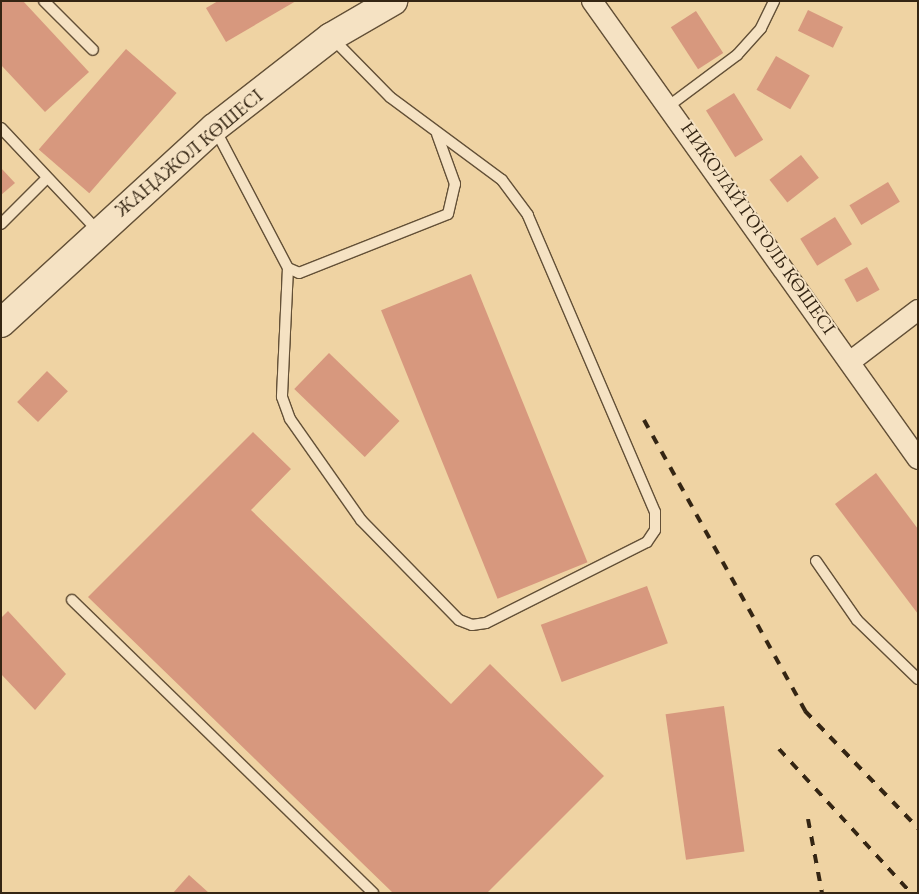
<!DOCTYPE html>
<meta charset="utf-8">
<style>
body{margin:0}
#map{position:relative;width:919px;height:894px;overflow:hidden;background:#efd3a3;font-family:"EB Garamond",serif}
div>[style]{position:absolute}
.building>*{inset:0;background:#d7987e;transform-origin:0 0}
.roads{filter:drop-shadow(1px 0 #635037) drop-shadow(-1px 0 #635037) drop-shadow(0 1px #635037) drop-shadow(0 -1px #635037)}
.service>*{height:10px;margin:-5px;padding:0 5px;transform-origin:5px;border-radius:5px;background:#f5e2c3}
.minor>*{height:20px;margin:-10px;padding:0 10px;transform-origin:10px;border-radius:10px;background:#f5e2c3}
.secondary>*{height:28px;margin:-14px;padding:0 14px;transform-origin:14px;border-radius:14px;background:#f5e2c3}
.rail>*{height:4px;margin-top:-2px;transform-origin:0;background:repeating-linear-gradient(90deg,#342513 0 9px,transparent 0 18px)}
span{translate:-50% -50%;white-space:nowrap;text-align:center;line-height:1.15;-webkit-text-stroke:4px #f5e2c3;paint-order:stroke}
.street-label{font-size:19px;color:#342513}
.frame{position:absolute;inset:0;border:2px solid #342513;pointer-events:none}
</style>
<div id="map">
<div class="building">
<i style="clip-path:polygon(1px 1px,23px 1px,89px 72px,45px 112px,1px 65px)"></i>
<i style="clip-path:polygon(218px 1px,296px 1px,226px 42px,206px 8px)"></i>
<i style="left:808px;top:10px;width:39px;height:23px;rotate:26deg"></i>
<i style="left:696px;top:11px;width:50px;height:30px;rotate:57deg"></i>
<i style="left:126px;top:49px;width:67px;height:133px;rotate:41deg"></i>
<i style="left:776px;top:56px;width:39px;height:39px;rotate:30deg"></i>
<i style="left:734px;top:93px;width:55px;height:33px;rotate:58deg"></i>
<i style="left:801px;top:155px;width:29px;height:40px;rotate:52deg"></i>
<i style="clip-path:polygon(1px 168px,15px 183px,1px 195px)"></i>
<i style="left:888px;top:182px;width:23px;height:45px;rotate:59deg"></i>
<i style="left:835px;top:217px;width:32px;height:41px;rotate:58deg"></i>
<i style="left:867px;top:267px;width:26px;height:26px;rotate:61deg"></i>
<i style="left:471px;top:274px;width:311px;height:97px;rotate:68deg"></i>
<i style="left:329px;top:353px;width:98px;height:50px;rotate:44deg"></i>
<i style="left:47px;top:371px;width:29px;height:43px;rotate:44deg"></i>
<i style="clip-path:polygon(253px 432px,291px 469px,251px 510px,451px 704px,490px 664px,604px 776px,487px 893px,393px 893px,88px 597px)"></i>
<i style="clip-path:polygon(876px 473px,918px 529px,918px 614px,835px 504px)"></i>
<i style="left:647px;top:586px;width:61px;height:113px;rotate:70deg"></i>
<i style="clip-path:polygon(8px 611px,66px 674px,35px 710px,1px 674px,1px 618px)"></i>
<i style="left:724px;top:706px;width:147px;height:59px;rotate:82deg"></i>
<i style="clip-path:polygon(189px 875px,209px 893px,173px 893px)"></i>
</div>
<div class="roads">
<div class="service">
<i style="left:44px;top:1px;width:69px;rotate:45deg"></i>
<i style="left:670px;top:105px;width:84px;rotate:-36.7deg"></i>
<i style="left:737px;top:55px;width:36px;rotate:-48deg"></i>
<i style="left:761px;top:28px;width:30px;rotate:-64deg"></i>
<i style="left:1px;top:128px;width:141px;rotate:46.7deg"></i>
<i style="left:215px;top:129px;width:157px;rotate:62.3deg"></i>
<i style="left:288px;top:268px;width:12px;rotate:24deg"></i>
<i style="left:299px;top:273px;width:160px;rotate:-21.6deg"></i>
<i style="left:448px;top:214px;width:31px;rotate:-77deg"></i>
<i style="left:455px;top:184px;width:53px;rotate:-109.8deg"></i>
<i style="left:1px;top:224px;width:64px;rotate:-45deg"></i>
<i style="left:288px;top:268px;width:129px;rotate:92.7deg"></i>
<i style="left:282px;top:397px;width:23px;rotate:70deg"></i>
<i style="left:290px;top:419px;width:123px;rotate:54.9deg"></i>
<i style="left:361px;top:520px;width:140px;rotate:45.6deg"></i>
<i style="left:459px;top:620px;width:14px;rotate:21deg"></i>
<i style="left:472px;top:625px;width:14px;rotate:-8deg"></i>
<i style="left:486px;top:623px;width:180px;rotate:-26.7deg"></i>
<i style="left:647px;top:542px;width:14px;rotate:-56deg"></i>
<i style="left:655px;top:530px;width:18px;rotate:-90deg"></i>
<i style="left:655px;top:512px;width:323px;rotate:-113.2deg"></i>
<i style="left:528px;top:215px;width:44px;rotate:-126.6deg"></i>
<i style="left:502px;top:180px;width:139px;rotate:-143.5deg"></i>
<i style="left:390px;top:97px;width:83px;rotate:-134.5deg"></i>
<i style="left:816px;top:561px;width:72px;rotate:55.2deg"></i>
<i style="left:857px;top:620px;width:85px;rotate:44deg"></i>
<i style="left:72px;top:600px;width:420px;rotate:44.2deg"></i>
</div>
<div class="minor">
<i style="left:592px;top:1px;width:562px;rotate:54.56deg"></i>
<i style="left:851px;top:361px;width:84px;rotate:-37.3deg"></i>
</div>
<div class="secondary">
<i style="left:1px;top:323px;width:289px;rotate:-42.5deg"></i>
<i style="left:214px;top:128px;width:148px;rotate:-37.9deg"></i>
<i style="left:331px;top:37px;width:72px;rotate:-30.1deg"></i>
</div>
</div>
<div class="rail">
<i style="left:644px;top:420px;width:333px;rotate:61deg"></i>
<i style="left:805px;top:711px;width:163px;rotate:46deg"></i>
<i style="left:779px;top:749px;width:195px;rotate:47.5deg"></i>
<i style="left:808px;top:819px;width:75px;rotate:79.3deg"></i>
</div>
<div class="street-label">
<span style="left:189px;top:153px;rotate:-40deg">ЖАҢАЖОЛ КӨШЕСІ</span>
<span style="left:758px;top:228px;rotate:55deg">НИКОЛАЙ ГОГОЛЬ КӨШЕСІ</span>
</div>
<div class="frame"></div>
</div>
